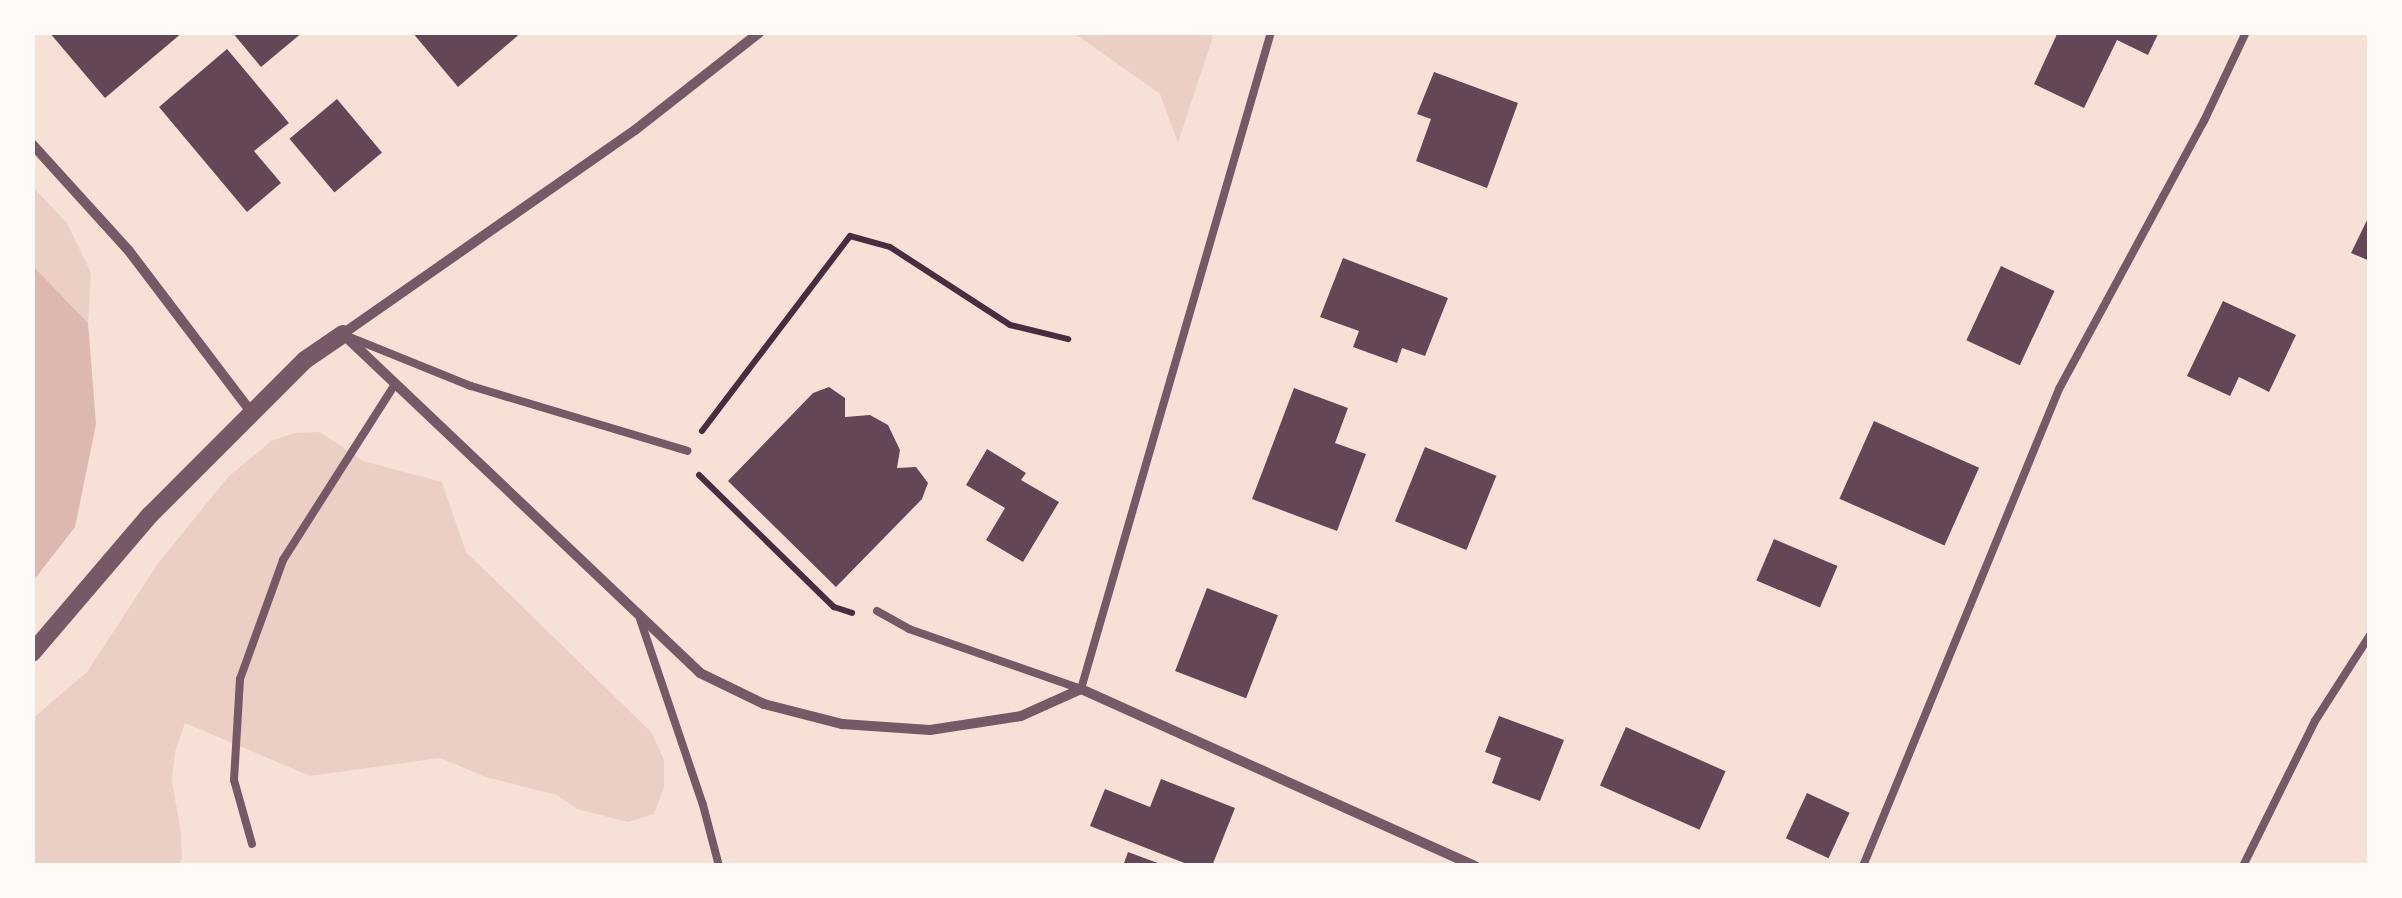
<!DOCTYPE html>
<style>
body{margin:0}
#map{position:relative;width:2402px;height:898px;overflow:hidden;background:#f7e1d7;font-family:"Noto Sans",sans-serif}
div>[style]{position:absolute}
.green>*{inset:0;background:#ebcfc5}
.water>*{inset:0;background:#dcb8b0}
.building>*{inset:0;background:#644757;transform-origin:0 0}
.path>*{height:6px;margin:-3px;padding:0 3px;transform-origin:3px;border-radius:3px;background:#4a2c40}
.service>*{height:8px;margin:-4px;padding:0 4px;transform-origin:4px;border-radius:4px;background:#755966}
.minor>*{height:10px;margin:-5px;padding:0 5px;transform-origin:5px;border-radius:5px;background:#755966}
.tertiary>*{height:18px;margin:-9px;padding:0 9px;transform-origin:9px;border-radius:9px;background:#755966}
span{translate:-50% -50%;white-space:nowrap;text-align:center;line-height:1.15;-webkit-text-stroke:8px #fffaf5;paint-order:stroke}
.frame{position:absolute;inset:0;border:35px solid #fffaf5;pointer-events:none}
</style>
<div id="map">
<div class="green">
<i style="clip-path:polygon(1074px 33px,1214px 33px,1178px 143px,1160px 94px)"></i>
<i style="clip-path:polygon(32px 186px,67px 223px,91px 273px,88px 323px,33px 266px)"></i>
<i style="clip-path:polygon(320px 432px,363px 461px,442px 482px,466px 552px,652px 733px,664px 760px,664px 787px,654px 814px,628px 822px,577px 809px,557px 795px,486px 777px,440px 758px,310px 776px,185px 723px,175px 752px,172px 780px,181px 834px,182px 859px,178px 865px,33px 865px,32px 719px,87px 672px,159px 562px,229px 476px,271px 441px,294px 433px)"></i>
</div>
<div class="water">
<i style="clip-path:polygon(33px 266px,88px 323px,96px 424px,75px 527px,33px 581px)"></i>
</div>
<div class="building">
<i style="clip-path:polygon(49px 32px,183px 32px,105px 98px)"></i>
<i style="clip-path:polygon(232px 32px,303px 32px,261px 67px)"></i>
<i style="clip-path:polygon(412px 32px,522px 32px,458px 87px)"></i>
<i style="clip-path:polygon(2058px 32px,2159px 32px,2148px 55px,2117px 40px,2084px 108px,2034px 84px)"></i>
<i style="clip-path:polygon(227px 49px,289px 123px,254px 151px,281px 183px,247px 212px,159px 107px)"></i>
<i style="clip-path:polygon(1434px 72px,1518px 103px,1487px 188px,1416px 161px,1431px 119px,1417px 114px)"></i>
<i style="left:337px;top:99px;width:70px;height:62px;rotate:50deg"></i>
<i style="clip-path:polygon(2370px 214px,2370px 261px,2351px 253px)"></i>
<i style="clip-path:polygon(1343px 258px,1448px 298px,1425px 356px,1402px 348px,1397px 363px,1353px 347px,1359px 331px,1320px 317px)"></i>
<i style="left:2001px;top:266px;width:59px;height:82px;rotate:25deg"></i>
<i style="clip-path:polygon(2223px 301px,2296px 335px,2269px 392px,2239px 377px,2230px 396px,2187px 376px)"></i>
<i style="clip-path:polygon(829px 387px,845px 398px,845px 417px,870px 415px,888px 425px,900px 450px,897px 468px,916px 467px,928px 483px,922px 499px,836px 587px,728px 481px,813px 393px)"></i>
<i style="clip-path:polygon(1294px 388px,1348px 408px,1335px 443px,1366px 454px,1337px 531px,1252px 499px)"></i>
<i style="left:1874px;top:421px;width:115px;height:85px;rotate:24deg"></i>
<i style="left:1425px;top:447px;width:77px;height:80px;rotate:22deg"></i>
<i style="clip-path:polygon(987px 449px,1026px 473px,1021px 480px,1059px 502px,1023px 562px,986px 540px,1005px 508px,966px 485px)"></i>
<i style="left:1774px;top:539px;width:69px;height:45px;rotate:23deg"></i>
<i style="left:1207px;top:588px;width:76px;height:89px;rotate:21deg"></i>
<i style="clip-path:polygon(1499px 716px,1564px 740px,1540px 801px,1492px 783px,1501px 758px,1485px 752px)"></i>
<i style="left:1626px;top:727px;width:109px;height:64px;rotate:24deg"></i>
<i style="clip-path:polygon(1161px 779px,1235px 808px,1212px 866px,1192px 866px,1090px 826px,1105px 789px,1150px 807px)"></i>
<i style="left:1807px;top:793px;width:47px;height:50px;rotate:25deg"></i>
<i style="clip-path:polygon(1128px 852px,1163px 865px,1163px 866px,1123px 866px)"></i>
</div>
<div class="path">
<i style="left:702px;top:431px;width:245px;rotate:-52.8deg"></i>
<i style="left:850px;top:236px;width:41px;rotate:15.4deg"></i>
<i style="left:890px;top:247px;width:143px;rotate:33deg"></i>
<i style="left:1010px;top:325px;width:60px;rotate:13.6deg"></i>
<i style="left:699px;top:475px;width:189px;rotate:44.4deg"></i>
<i style="left:834px;top:607px;width:19px;rotate:18deg"></i>
</div>
<div class="service">
<i style="left:347px;top:336px;width:134px;rotate:22deg"></i>
<i style="left:471px;top:386px;width:226px;rotate:16.7deg"></i>
<i style="left:877px;top:611px;width:37px;rotate:29deg"></i>
<i style="left:909px;top:629px;width:182px;rotate:19.2deg"></i>
<i style="left:1081px;top:689px;width:684px;rotate:-73.87deg"></i>
<i style="left:640px;top:619px;width:196px;rotate:71.3deg"></i>
<i style="left:703px;top:805px;width:63px;rotate:75.3deg"></i>
<i style="left:252px;top:844px;width:66px;rotate:-105.7deg"></i>
<i style="left:234px;top:780px;width:101px;rotate:-86.6deg"></i>
<i style="left:240px;top:679px;width:127px;rotate:-70.1deg"></i>
<i style="left:283px;top:560px;width:209px;rotate:-57.5deg"></i>
<i style="left:1863px;top:866px;width:516px;rotate:-67.66deg"></i>
<i style="left:2059px;top:389px;width:305px;rotate:-61.6deg"></i>
<i style="left:2204px;top:121px;width:98px;rotate:-64.7deg"></i>
<i style="left:2243px;top:866px;width:162px;rotate:-63.6deg"></i>
<i style="left:2315px;top:721px;width:102px;rotate:-57.4deg"></i>
</div>
<div class="minor">
<i style="left:760px;top:32px;width:159px;rotate:141.9deg"></i>
<i style="left:635px;top:130px;width:356px;rotate:145.1deg"></i>
<i style="left:343px;top:334px;width:492px;rotate:43.5deg"></i>
<i style="left:700px;top:673px;width:71px;rotate:25.8deg"></i>
<i style="left:764px;top:704px;width:81px;rotate:14.4deg"></i>
<i style="left:842px;top:724px;width:88px;rotate:3.9deg"></i>
<i style="left:930px;top:730px;width:92px;rotate:-8.7deg"></i>
<i style="left:1021px;top:716px;width:66px;rotate:-24.2deg"></i>
<i style="left:1081px;top:689px;width:432px;rotate:24.2deg"></i>
<i style="left:32px;top:144px;width:144px;rotate:47.8deg"></i>
<i style="left:129px;top:251px;width:203px;rotate:52.8deg"></i>
</div>
<div class="tertiary">
<i style="left:32px;top:653px;width:182px;rotate:-49.5deg"></i>
<i style="left:150px;top:515px;width:219px;rotate:-45deg"></i>
<i style="left:305px;top:360px;width:46px;rotate:-34.4deg"></i>
</div>
<div class="frame"></div>
</div>
